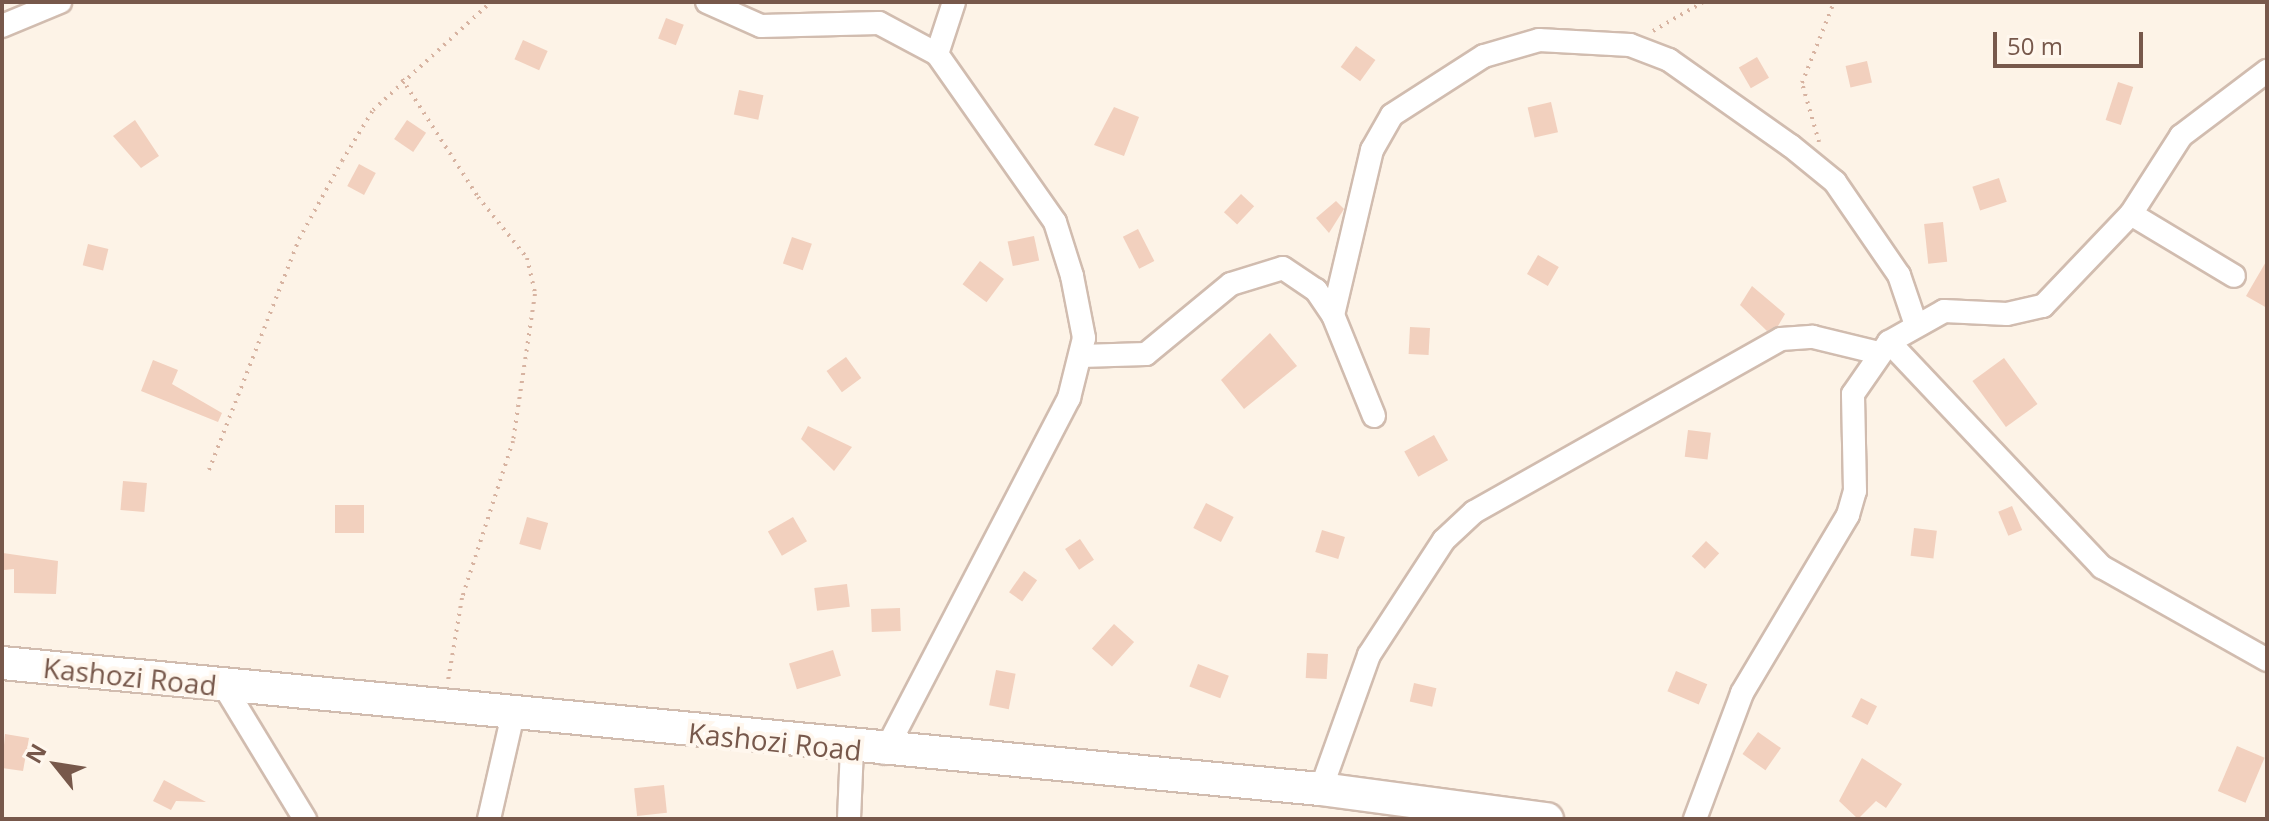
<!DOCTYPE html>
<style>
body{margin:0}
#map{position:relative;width:2269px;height:821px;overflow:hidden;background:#fdf3e7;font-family:"Open Sans",sans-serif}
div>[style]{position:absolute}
.building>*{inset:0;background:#f2d0be;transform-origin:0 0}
.path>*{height:4px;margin-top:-2px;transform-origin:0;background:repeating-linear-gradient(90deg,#d7b3a1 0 2px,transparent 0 8px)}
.roads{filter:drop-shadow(2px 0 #d1bcaf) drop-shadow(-2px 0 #d1bcaf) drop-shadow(0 2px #d1bcaf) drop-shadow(0 -2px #d1bcaf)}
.street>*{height:22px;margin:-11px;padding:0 11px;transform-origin:11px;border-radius:11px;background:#fff}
.secondary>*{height:32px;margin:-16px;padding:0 16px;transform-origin:16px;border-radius:16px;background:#fff}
span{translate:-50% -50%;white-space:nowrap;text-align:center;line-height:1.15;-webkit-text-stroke:8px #fff7ee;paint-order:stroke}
.street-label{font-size:28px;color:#77584b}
.frame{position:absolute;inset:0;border:4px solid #77584b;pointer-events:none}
.north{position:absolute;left:16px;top:725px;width:80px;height:80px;-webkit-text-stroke:6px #fff7ee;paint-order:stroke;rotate:300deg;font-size:22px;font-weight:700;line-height:32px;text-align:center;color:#77584b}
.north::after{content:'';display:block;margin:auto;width:28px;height:36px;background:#77584b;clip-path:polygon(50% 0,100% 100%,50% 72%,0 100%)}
.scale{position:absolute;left:1993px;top:32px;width:150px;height:36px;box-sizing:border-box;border:4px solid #77584b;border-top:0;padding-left:10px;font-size:24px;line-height:28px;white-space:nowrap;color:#77584b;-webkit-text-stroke:6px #fff7ee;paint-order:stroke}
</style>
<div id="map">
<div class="building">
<i style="left:666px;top:18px;width:19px;height:22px;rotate:21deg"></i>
<i style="left:523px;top:40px;width:27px;height:21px;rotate:24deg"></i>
<i style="left:1356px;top:46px;width:24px;height:26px;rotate:36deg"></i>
<i style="left:1757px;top:57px;width:24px;height:21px;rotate:60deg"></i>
<i style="left:1867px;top:61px;width:22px;height:22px;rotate:77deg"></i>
<i style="left:2118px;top:82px;width:16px;height:40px;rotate:18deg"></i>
<i style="left:739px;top:90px;width:25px;height:25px;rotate:12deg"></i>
<i style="left:1551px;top:102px;width:31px;height:24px;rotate:77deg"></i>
<i style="clip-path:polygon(1114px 107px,1139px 117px,1124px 156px,1094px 145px)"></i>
<i style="clip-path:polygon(135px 120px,159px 156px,141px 168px,113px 136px)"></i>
<i style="left:407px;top:120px;width:23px;height:23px;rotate:34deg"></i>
<i style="left:359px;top:164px;width:19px;height:25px;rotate:28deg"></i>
<i style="left:1999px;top:178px;width:25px;height:28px;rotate:72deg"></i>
<i style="left:1241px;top:194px;width:18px;height:25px;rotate:43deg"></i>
<i style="clip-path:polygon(1336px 201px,1344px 209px,1329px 233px,1316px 218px)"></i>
<i style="left:1943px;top:222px;width:40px;height:19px;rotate:84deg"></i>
<i style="left:1138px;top:229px;width:36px;height:17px;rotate:63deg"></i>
<i style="left:1034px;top:236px;width:25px;height:27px;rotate:78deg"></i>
<i style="left:792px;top:237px;width:21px;height:28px;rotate:19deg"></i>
<i style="left:88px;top:244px;width:21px;height:22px;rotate:14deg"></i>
<i style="left:1538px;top:255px;width:24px;height:22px;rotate:30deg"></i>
<i style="clip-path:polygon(2267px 260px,2267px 308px,2246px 296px)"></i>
<i style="left:980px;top:261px;width:30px;height:29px;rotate:37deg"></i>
<i style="clip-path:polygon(1752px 286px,1785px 314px,1778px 326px,1767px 331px,1740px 305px)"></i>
<i style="left:1410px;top:327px;width:20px;height:27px;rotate:3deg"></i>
<i style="clip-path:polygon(1270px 333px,1297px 366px,1244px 409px,1221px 380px)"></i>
<i style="left:846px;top:357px;width:26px;height:24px;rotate:54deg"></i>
<i style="left:2004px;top:358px;width:57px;height:39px;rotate:54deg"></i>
<i style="clip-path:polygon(153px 360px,178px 370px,172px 384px,222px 413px,218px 422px,141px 391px)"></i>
<i style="clip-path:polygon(808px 426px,852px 447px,834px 471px,801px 439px)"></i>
<i style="left:1688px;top:430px;width:23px;height:27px;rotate:7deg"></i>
<i style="left:1434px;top:435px;width:29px;height:34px;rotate:61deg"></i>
<i style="left:123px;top:481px;width:24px;height:29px;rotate:5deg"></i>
<i style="left:1206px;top:503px;width:31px;height:28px;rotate:27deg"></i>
<i style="left:335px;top:505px;width:29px;height:28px"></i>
<i style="left:2012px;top:506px;width:26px;height:15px;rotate:67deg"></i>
<i style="left:527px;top:517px;width:22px;height:28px;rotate:16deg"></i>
<i style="left:793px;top:517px;width:28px;height:29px;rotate:60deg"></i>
<i style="left:1914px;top:528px;width:23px;height:28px;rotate:7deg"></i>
<i style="left:1322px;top:530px;width:24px;height:23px;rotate:17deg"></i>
<i style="left:1080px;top:539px;width:25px;height:18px;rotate:56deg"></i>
<i style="left:1706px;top:541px;width:18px;height:21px;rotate:43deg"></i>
<i style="clip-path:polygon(3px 553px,58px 561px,56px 594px,14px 593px,14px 569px,4px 570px)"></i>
<i style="left:1024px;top:571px;width:16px;height:26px;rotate:35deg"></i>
<i style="left:847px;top:584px;width:23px;height:33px;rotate:83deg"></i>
<i style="left:900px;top:608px;width:23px;height:29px;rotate:88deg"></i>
<i style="left:1114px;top:624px;width:27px;height:33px;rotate:42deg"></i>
<i style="left:833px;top:650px;width:27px;height:46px;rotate:73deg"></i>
<i style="left:1307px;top:653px;width:21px;height:25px;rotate:3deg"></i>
<i style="left:1198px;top:664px;width:33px;height:24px;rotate:21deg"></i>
<i style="left:996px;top:670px;width:20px;height:36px;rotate:11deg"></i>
<i style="left:1676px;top:671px;width:34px;height:22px;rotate:23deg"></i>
<i style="left:1414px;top:683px;width:23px;height:19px;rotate:13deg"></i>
<i style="left:1861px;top:698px;width:18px;height:21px;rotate:27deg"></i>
<i style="left:1758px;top:732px;width:28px;height:27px;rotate:35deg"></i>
<i style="clip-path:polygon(5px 734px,29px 738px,23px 771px,2px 768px)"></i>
<i style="left:2237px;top:746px;width:30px;height:49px;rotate:23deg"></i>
<i style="clip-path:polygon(1862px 758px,1902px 784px,1886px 808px,1876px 801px,1858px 819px,1839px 801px)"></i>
<i style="clip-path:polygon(164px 780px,206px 802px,176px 801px,171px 810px,153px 801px)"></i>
<i style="left:664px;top:785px;width:28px;height:30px;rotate:84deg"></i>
</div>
<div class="path">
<i style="left:1653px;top:31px;width:58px;rotate:-30.1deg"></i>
<i style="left:402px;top:79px;width:140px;rotate:57.2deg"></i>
<i style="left:478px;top:197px;width:78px;rotate:51.2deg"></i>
<i style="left:527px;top:258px;width:37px;rotate:77deg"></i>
<i style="left:535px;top:294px;width:149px;rotate:98.5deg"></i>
<i style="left:513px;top:441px;width:165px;rotate:108deg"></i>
<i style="left:462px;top:598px;width:84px;rotate:99.6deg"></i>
<i style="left:1819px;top:142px;width:61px;rotate:-106.1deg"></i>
<i style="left:1802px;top:83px;width:87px;rotate:-68.4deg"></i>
<i style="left:209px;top:470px;width:248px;rotate:-68.7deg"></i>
<i style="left:299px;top:239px;width:89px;rotate:-61.1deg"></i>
<i style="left:342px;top:161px;width:60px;rotate:-58.7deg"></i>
<i style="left:373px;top:110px;width:160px;rotate:-42.5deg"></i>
</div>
<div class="roads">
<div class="street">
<i style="left:707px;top:2px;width:59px;rotate:24deg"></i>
<i style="left:761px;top:26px;width:118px;rotate:-1.5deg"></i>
<i style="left:879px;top:23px;width:66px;rotate:28.1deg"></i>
<i style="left:937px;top:54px;width:205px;rotate:54.9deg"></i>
<i style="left:1055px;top:222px;width:57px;rotate:72.5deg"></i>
<i style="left:1072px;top:276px;width:63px;rotate:79deg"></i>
<i style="left:1084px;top:338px;width:62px;rotate:104deg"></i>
<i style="left:1069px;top:398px;width:400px;rotate:117.5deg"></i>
<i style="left:2px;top:26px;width:63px;rotate:-22.5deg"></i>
<i style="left:937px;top:54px;width:55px;rotate:-71.9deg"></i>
<i style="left:2131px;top:214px;width:93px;rotate:-57.3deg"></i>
<i style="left:2181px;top:136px;width:108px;rotate:-37.1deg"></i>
<i style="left:1333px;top:315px;width:170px;rotate:-76.7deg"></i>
<i style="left:1372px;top:150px;width:40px;rotate:-60.3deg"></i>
<i style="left:1392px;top:115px;width:109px;rotate:-32.7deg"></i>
<i style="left:1484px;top:56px;width:57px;rotate:-16.2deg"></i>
<i style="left:1539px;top:40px;width:91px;rotate:3.1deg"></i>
<i style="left:1630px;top:45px;width:42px;rotate:21deg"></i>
<i style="left:1669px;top:60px;width:149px;rotate:35.2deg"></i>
<i style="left:1791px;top:146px;width:57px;rotate:39.3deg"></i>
<i style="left:1835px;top:182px;width:113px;rotate:55.5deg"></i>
<i style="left:1899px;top:275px;width:50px;rotate:71.2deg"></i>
<i style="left:1889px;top:342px;width:310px;rotate:46.6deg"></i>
<i style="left:2102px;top:567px;width:189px;rotate:29.4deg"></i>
<i style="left:1081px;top:356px;width:65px;rotate:-1.8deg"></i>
<i style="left:1146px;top:354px;width:110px;rotate:-39.5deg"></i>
<i style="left:1231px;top:284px;width:54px;rotate:-17.1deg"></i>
<i style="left:1283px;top:268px;width:40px;rotate:34deg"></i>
<i style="left:1316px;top:290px;width:30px;rotate:56deg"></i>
<i style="left:1333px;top:315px;width:109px;rotate:67.9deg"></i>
<i style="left:224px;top:686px;width:156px;rotate:58.7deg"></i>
<i style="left:1321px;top:789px;width:142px;rotate:-70.3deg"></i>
<i style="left:1369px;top:655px;width:137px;rotate:-56.9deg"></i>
<i style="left:1444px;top:540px;width:41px;rotate:-43deg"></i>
<i style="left:1474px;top:512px;width:352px;rotate:-29.4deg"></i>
<i style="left:1781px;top:339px;width:32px;rotate:-4deg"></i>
<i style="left:1813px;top:337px;width:68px;rotate:13.6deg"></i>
<i style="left:489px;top:819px;width:108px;rotate:-77.1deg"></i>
<i style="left:849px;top:819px;width:71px;rotate:-87.6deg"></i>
<i style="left:1695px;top:819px;width:134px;rotate:-69.5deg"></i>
<i style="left:1742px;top:693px;width:207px;rotate:-59.2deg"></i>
<i style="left:1848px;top:515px;width:25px;rotate:-74deg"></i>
<i style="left:1855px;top:491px;width:97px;rotate:-91.2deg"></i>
<i style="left:1853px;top:394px;width:63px;rotate:-55.3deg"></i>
<i style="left:1889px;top:342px;width:63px;rotate:-29.4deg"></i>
<i style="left:1944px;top:311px;width:63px;rotate:2.7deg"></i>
<i style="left:2007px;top:314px;width:37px;rotate:-13deg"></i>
<i style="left:2043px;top:306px;width:127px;rotate:-46.3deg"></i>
<i style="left:2131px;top:214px;width:120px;rotate:31deg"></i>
</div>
<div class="secondary">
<i style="left:2px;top:663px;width:1325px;rotate:5.46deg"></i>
<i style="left:1321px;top:789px;width:228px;rotate:7.6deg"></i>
</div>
</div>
<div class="street-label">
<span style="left:130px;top:676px;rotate:6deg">Kashozi Road</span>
<span style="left:775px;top:741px;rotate:6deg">Kashozi Road</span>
</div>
<div class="frame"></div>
<div class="north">N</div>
<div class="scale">50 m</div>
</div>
